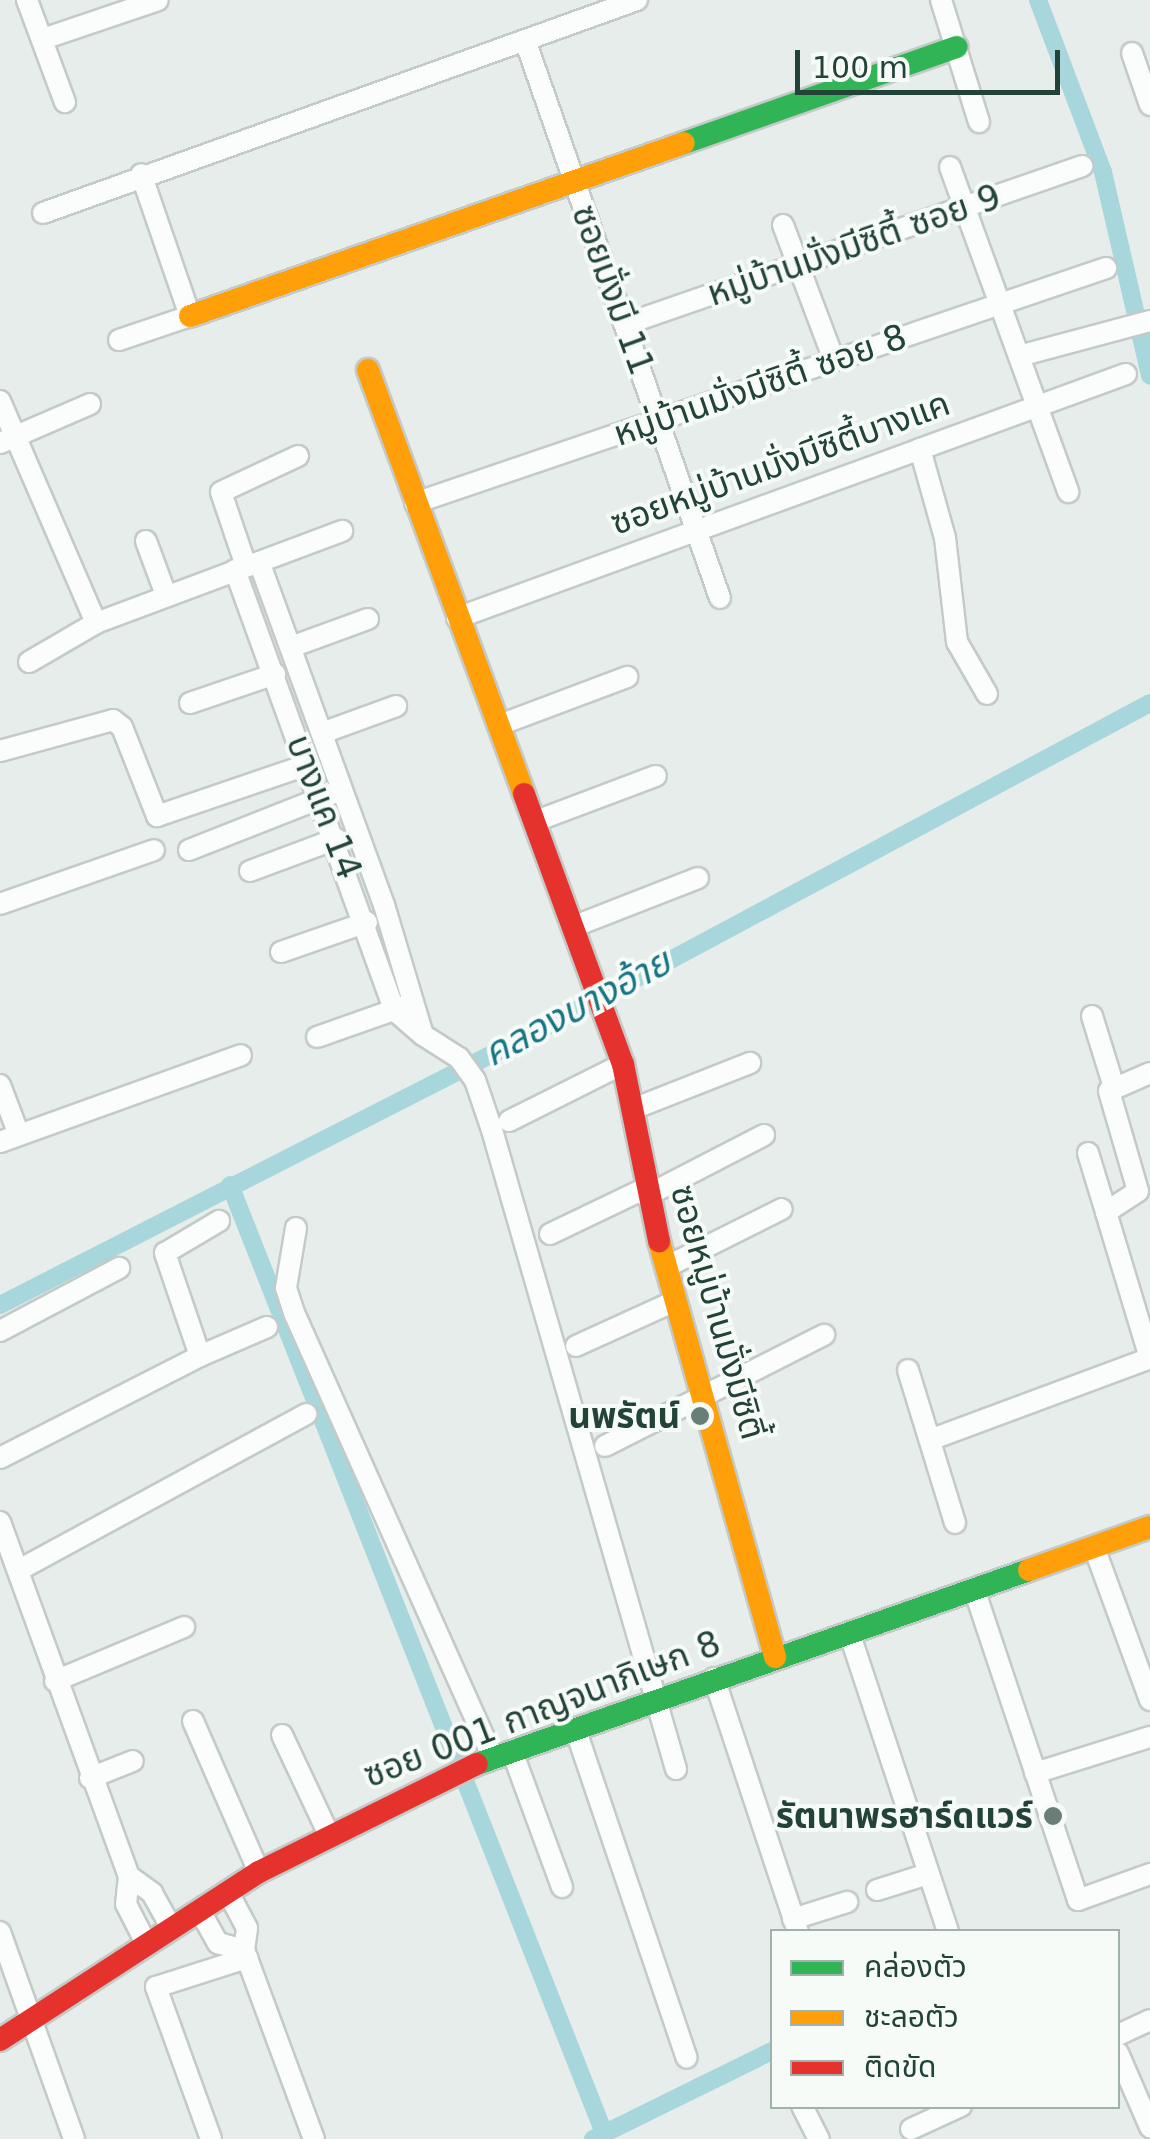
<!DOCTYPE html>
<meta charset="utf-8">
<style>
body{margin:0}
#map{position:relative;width:1150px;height:2139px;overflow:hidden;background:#e7edea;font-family:"DejaVu Sans","Noto Sans Thai",sans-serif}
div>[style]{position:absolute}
.canal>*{height:18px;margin:-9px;padding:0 9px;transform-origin:9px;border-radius:9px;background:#a7d7dc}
.roads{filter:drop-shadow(2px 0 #c4cac7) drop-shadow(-2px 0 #c4cac7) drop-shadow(0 2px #c4cac7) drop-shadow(0 -2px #c4cac7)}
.street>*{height:20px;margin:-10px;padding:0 10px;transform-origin:10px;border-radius:10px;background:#fbfcfc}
.fast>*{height:22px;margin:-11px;padding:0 11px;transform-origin:11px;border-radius:11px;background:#30b455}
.slow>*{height:22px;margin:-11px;padding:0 11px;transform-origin:11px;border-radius:11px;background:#ff9f0a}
.jam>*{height:22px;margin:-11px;padding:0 11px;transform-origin:11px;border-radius:11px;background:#e5322d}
.dots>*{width:28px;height:28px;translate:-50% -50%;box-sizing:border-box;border:5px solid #f6fbf8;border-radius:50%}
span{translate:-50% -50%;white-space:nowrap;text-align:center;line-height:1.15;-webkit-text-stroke:8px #f6fbf8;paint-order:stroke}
.street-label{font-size:35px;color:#234339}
.poi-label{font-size:35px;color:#234339;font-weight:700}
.right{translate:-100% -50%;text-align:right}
.water-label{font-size:38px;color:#187583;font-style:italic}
.legend{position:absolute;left:770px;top:1929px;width:350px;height:180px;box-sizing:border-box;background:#f6fbf8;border:2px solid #a2b1ac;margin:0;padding:12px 18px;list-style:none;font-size:30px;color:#234339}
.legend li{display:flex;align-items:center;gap:20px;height:50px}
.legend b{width:50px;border:2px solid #a2b1ac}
.scale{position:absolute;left:795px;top:50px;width:265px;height:45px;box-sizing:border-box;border:5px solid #234339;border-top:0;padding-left:12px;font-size:30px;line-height:35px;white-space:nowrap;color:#234339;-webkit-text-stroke:8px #f6fbf8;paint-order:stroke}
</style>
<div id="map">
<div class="canal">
<i style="left:1038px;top:0;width:184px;rotate:69.3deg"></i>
<i style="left:1103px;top:172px;width:209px;rotate:77deg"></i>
<i style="left:230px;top:1185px;width:1019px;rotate:68.47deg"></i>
<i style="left:0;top:1305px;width:621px;rotate:-27.02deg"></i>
<i style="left:553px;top:1023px;width:677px;rotate:-28.19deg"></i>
<i style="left:593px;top:2139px;width:199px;rotate:-26.2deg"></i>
</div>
<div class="roads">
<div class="street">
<i style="left:27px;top:0;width:109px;rotate:69.6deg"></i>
<i style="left:941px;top:0;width:128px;rotate:72.7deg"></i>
<i style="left:43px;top:39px;width:121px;rotate:-18.7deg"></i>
<i style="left:525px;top:40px;width:591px;rotate:70.74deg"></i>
<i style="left:1132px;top:53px;width:55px;rotate:70.9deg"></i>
<i style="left:950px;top:167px;width:346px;rotate:70deg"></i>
<i style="left:43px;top:213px;width:631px;rotate:-19.73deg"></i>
<i style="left:783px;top:225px;width:144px;rotate:69.3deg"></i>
<i style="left:626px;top:324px;width:483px;rotate:-19.1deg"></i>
<i style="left:119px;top:340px;width:75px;rotate:-18.7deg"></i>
<i style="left:190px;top:316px;width:150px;rotate:-109deg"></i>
<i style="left:1019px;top:356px;width:136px;rotate:-15deg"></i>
<i style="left:0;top:401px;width:242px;rotate:66.6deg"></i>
<i style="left:96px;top:623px;width:263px;rotate:-20.5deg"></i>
<i style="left:0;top:443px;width:98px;rotate:-23.4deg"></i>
<i style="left:920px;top:449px;width:92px;rotate:74.3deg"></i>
<i style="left:945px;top:538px;width:105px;rotate:83.4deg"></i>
<i style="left:957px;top:642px;width:60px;rotate:60deg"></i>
<i style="left:415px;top:503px;width:730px;rotate:-18.78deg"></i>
<i style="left:146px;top:541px;width:58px;rotate:69.7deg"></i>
<i style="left:246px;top:566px;width:78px;rotate:-108.7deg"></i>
<i style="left:221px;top:492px;width:85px;rotate:-25.1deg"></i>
<i style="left:235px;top:570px;width:468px;rotate:70.1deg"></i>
<i style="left:394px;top:1010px;width:38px;rotate:41deg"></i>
<i style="left:423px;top:1035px;width:136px;rotate:-106.7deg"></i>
<i style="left:384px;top:905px;width:365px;rotate:-110deg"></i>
<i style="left:457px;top:618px;width:712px;rotate:-20.04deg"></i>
<i style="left:291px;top:647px;width:82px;rotate:-20deg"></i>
<i style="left:29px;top:662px;width:78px;rotate:-30.2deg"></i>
<i style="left:190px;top:703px;width:90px;rotate:-18.8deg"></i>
<i style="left:502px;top:724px;width:134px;rotate:-20.6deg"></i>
<i style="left:322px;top:733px;width:79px;rotate:-20deg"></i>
<i style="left:0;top:751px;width:117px;rotate:-15.3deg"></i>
<i style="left:113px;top:720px;width:11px;rotate:38deg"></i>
<i style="left:122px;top:727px;width:96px;rotate:68.5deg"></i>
<i style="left:157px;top:816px;width:158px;rotate:-18.8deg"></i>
<i style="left:536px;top:821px;width:128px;rotate:-20.6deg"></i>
<i style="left:189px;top:850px;width:153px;rotate:-21.5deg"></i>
<i style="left:250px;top:871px;width:92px;rotate:-20.4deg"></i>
<i style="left:0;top:904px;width:163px;rotate:-19.3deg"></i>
<i style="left:575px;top:926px;width:132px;rotate:-21.3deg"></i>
<i style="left:281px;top:952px;width:91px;rotate:-19.2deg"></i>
<i style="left:1092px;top:1016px;width:74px;rotate:72.8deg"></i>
<i style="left:423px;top:1035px;width:43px;rotate:32.6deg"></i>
<i style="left:459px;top:1058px;width:27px;rotate:54deg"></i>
<i style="left:475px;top:1080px;width:53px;rotate:71.2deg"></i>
<i style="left:492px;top:1130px;width:665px;rotate:73.94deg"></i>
<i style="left:317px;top:1037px;width:93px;rotate:-19.4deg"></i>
<i style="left:0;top:1085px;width:53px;rotate:69.2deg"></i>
<i style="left:633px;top:1109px;width:126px;rotate:-21.5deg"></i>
<i style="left:509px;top:1121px;width:127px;rotate:-26.6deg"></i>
<i style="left:0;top:1142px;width:256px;rotate:-19.8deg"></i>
<i style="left:1088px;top:1153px;width:62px;rotate:73deg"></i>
<i style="left:646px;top:1196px;width:133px;rotate:-27.3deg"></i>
<i style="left:296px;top:1228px;width:61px;rotate:99.5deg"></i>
<i style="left:286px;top:1288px;width:28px;rotate:72deg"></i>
<i style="left:295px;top:1315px;width:485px;rotate:65.9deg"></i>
<i style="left:550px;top:1234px;width:104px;rotate:-25.6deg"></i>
<i style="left:668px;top:1266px;width:127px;rotate:-26.6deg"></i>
<i style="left:0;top:1331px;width:135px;rotate:-27.9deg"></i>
<i style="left:576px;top:1346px;width:109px;rotate:-24.4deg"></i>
<i style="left:200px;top:1356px;width:73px;rotate:-23.4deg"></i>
<i style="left:908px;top:1370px;width:160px;rotate:72.9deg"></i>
<i style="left:930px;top:1440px;width:235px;rotate:-20.4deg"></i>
<i style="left:1150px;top:1358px;width:152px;rotate:-106.8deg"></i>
<i style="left:1106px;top:1212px;width:38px;rotate:-33deg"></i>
<i style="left:1138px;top:1191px;width:104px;rotate:-106.2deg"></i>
<i style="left:1109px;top:1091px;width:45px;rotate:-23.7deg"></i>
<i style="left:605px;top:1446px;width:246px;rotate:-26.9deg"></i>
<i style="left:0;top:1458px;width:225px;rotate:-27deg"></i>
<i style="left:200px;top:1356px;width:109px;rotate:-108.8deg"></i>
<i style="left:165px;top:1253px;width:63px;rotate:-30.7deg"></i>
<i style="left:0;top:1522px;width:377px;rotate:70deg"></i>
<i style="left:129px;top:1876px;width:28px;rotate:96deg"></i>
<i style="left:126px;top:1904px;width:46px;rotate:62.9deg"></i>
<i style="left:1094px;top:1547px;width:163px;rotate:69.9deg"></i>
<i style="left:19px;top:1570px;width:327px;rotate:-28.5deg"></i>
<i style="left:974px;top:1589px;width:328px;rotate:71.5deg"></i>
<i style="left:1078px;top:1900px;width:77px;rotate:-19.9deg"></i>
<i style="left:849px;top:1632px;width:316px;rotate:71.7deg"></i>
<i style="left:714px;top:1678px;width:268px;rotate:71.7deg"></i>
<i style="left:55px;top:1681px;width:140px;rotate:-22.7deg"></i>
<i style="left:193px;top:1721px;width:165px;rotate:66.4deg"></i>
<i style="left:575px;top:1728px;width:348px;rotate:71.3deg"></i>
<i style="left:282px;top:1735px;width:110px;rotate:64.8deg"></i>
<i style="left:512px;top:1751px;width:145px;rotate:69.8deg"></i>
<i style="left:1035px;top:1773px;width:121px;rotate:-17.4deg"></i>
<i style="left:90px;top:1778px;width:46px;rotate:-21.6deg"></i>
<i style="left:129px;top:1876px;width:29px;rotate:36deg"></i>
<i style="left:152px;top:1893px;width:41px;rotate:60.9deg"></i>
<i style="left:877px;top:1890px;width:53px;rotate:-17.4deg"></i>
<i style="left:200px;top:1911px;width:37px;rotate:61deg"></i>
<i style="left:218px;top:1943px;width:27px;rotate:15deg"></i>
<i style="left:244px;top:1950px;width:22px;rotate:-82deg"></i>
<i style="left:247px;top:1928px;width:40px;rotate:-118deg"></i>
<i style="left:793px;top:1919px;width:57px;rotate:-17.5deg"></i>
<i style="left:0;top:1932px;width:220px;rotate:70.3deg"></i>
<i style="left:244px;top:1950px;width:202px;rotate:69.7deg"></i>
<i style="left:1118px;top:2035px;width:35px;rotate:-25deg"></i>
<i style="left:1118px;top:2053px;width:81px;rotate:66.6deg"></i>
<i style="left:802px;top:2106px;width:37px;rotate:63deg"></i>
<i style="left:911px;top:2129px;width:55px;rotate:-24.7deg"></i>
<i style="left:211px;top:2139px;width:162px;rotate:-109.9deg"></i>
<i style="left:156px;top:1987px;width:96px;rotate:-17.7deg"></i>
</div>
<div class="fast">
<i style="left:684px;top:143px;width:289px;rotate:-19.4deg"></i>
<i style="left:477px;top:1764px;width:585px;rotate:-19.36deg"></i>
</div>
<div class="slow">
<i style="left:190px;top:316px;width:523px;rotate:-19.3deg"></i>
<i style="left:368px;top:370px;width:452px;rotate:69.8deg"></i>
<i style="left:659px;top:1241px;width:432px;rotate:74.4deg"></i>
<i style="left:1029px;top:1570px;width:128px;rotate:-19.6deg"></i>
</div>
<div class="jam">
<i style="left:524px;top:794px;width:288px;rotate:69.9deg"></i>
<i style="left:623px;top:1064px;width:181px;rotate:78.5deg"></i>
<i style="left:0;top:2040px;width:309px;rotate:-33deg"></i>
<i style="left:259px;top:1872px;width:243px;rotate:-26.4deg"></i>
</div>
</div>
<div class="dots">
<i style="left:700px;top:1416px;background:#687e77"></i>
<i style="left:1053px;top:1816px;background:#687e77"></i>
</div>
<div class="street-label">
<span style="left:854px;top:245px;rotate:-19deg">หมู่บ้านมั่งมีซิตี้ ซอย 9</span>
<span style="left:613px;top:290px;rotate:70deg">ซอยมั่งมี 11</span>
<span style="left:760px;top:385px;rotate:-19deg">หมู่บ้านมั่งมีซิตี้ ซอย 8</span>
<span style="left:780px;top:463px;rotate:-20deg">ซอยหมู่บ้านมั่งมีซิตี้บางแค</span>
<span style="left:324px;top:807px;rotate:69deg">บางแค 14</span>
<span style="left:718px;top:1312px;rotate:74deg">ซอยหมู่บ้านมั่งมีซิตี้</span>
<span style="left:542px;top:1709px;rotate:-21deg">ซอย 001 กาญจนาภิเษก 8</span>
</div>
<div class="poi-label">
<span class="right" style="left:680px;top:1416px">นพรัตน์</span>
<span class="right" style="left:1033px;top:1816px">รัตนาพรฮาร์ดแวร์</span>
</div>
<div class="water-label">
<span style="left:577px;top:1008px;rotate:-28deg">คลองบางอ้าย</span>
</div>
<ul class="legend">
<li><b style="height:12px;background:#30b455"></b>คล่องตัว</li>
<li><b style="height:12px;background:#ff9f0a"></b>ชะลอตัว</li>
<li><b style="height:12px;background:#e5322d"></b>ติดขัด</li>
</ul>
<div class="scale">100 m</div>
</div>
